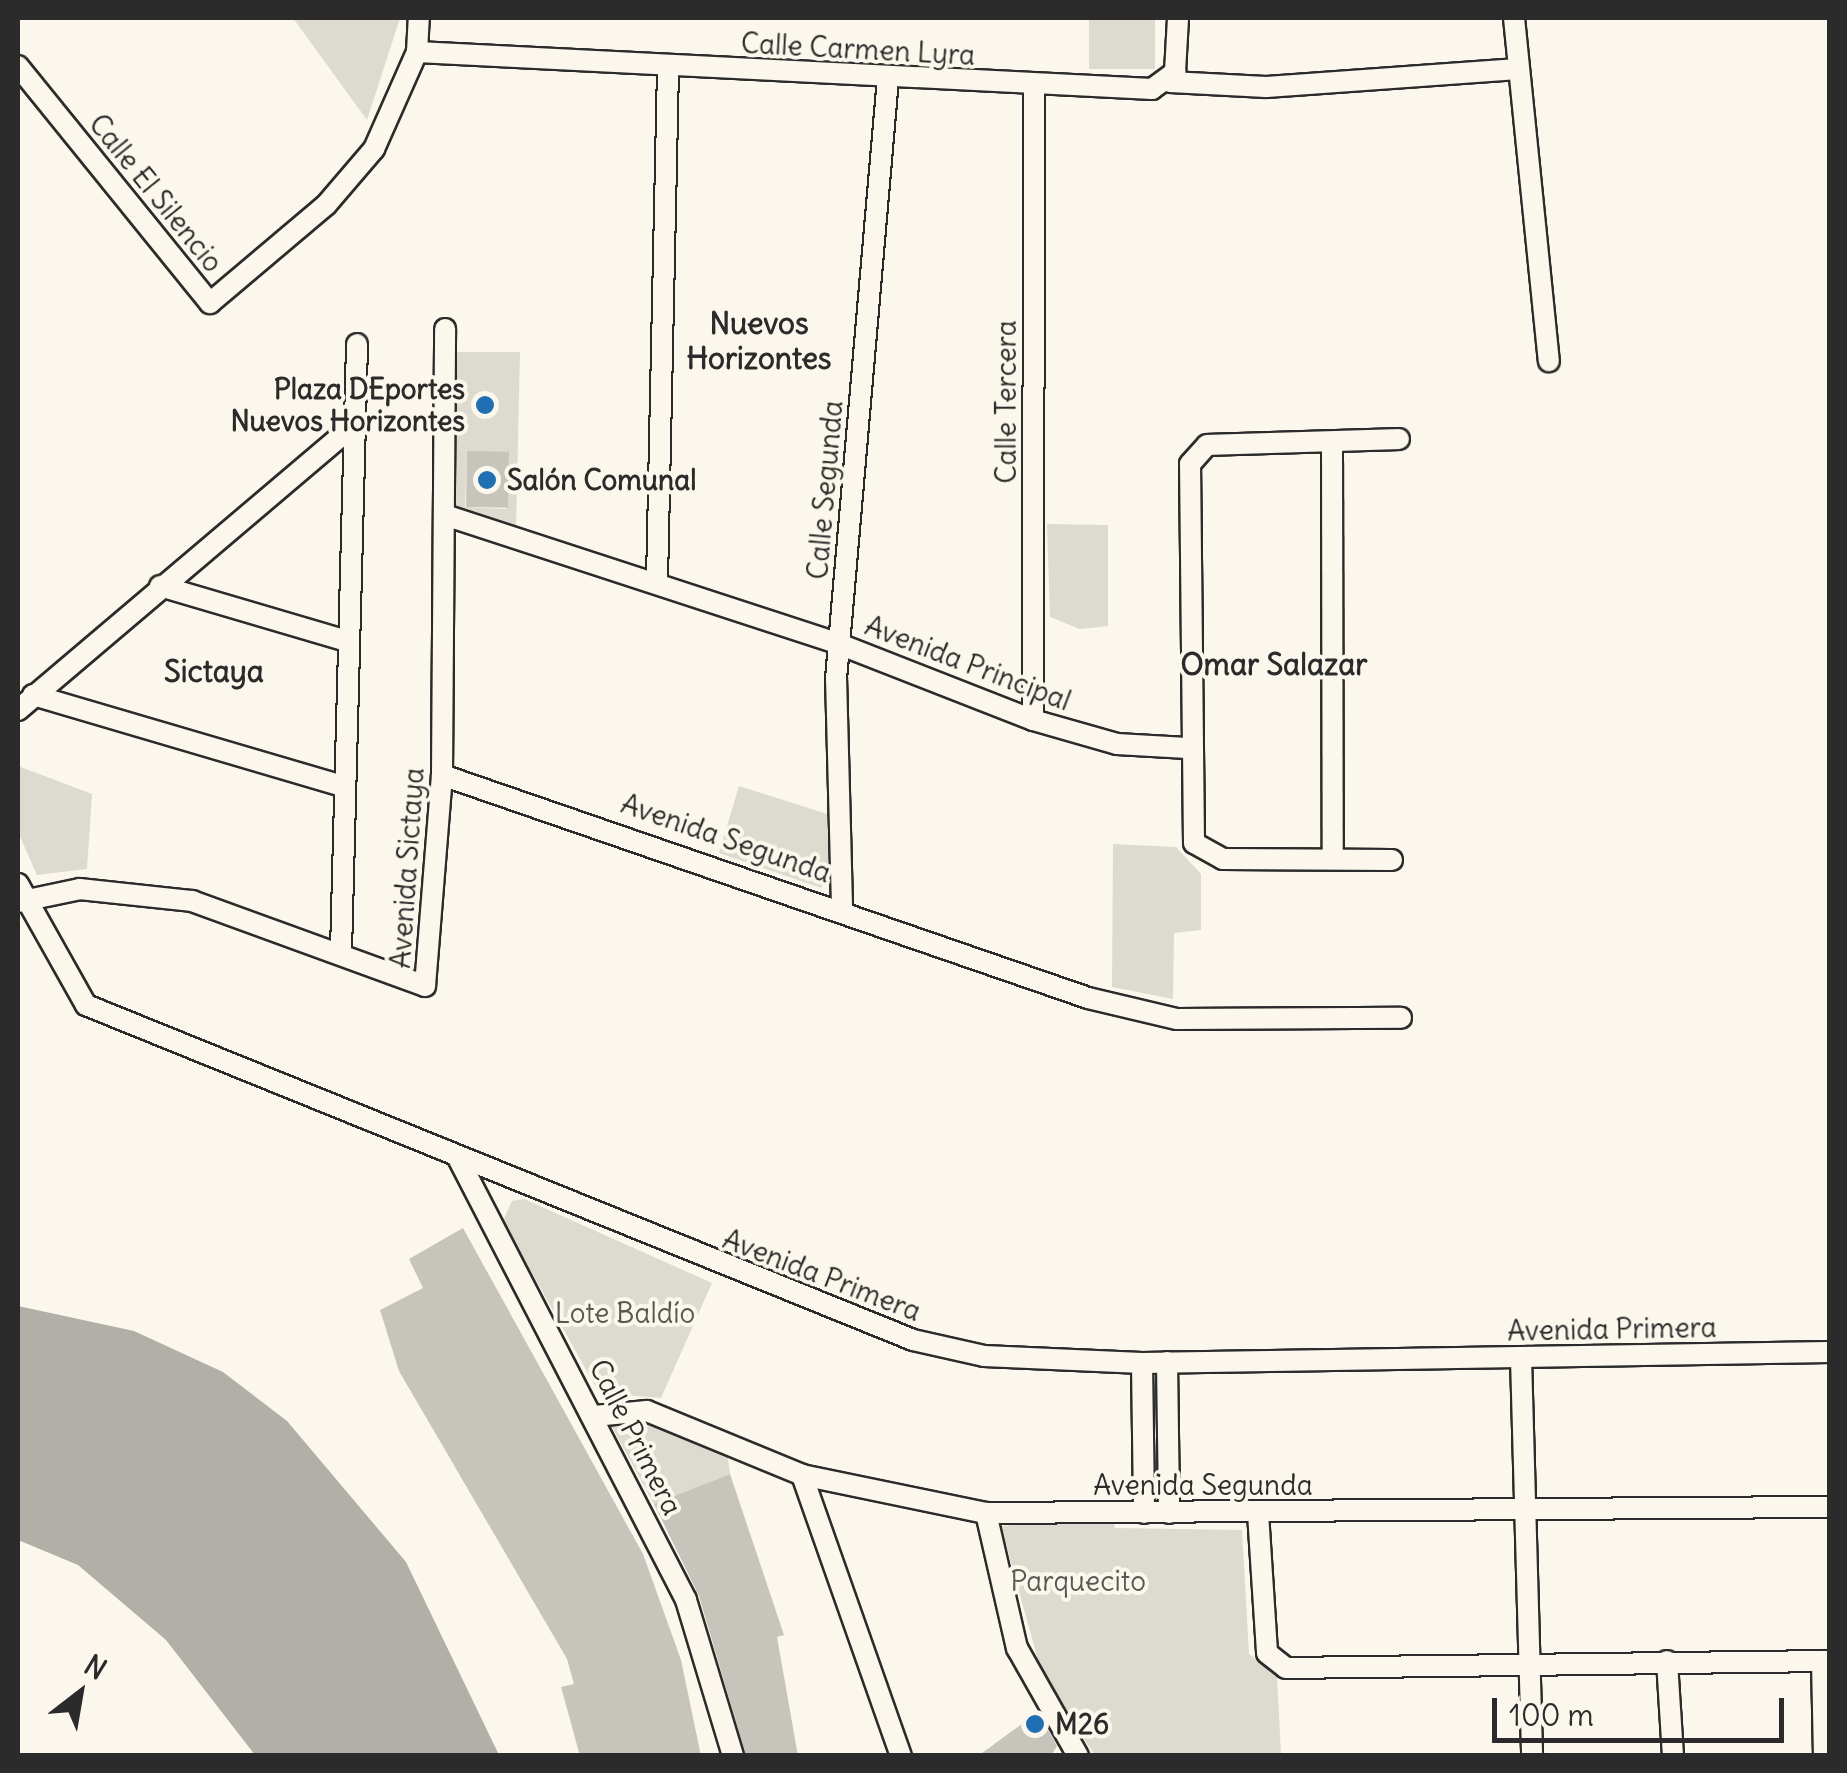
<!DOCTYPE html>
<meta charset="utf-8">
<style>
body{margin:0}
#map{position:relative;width:1847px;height:1773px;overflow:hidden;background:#fbf7ec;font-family:Delius,sans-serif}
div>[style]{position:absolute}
.green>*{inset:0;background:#dddad0;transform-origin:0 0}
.water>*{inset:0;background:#b1afa7}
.building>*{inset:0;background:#c7c4bc;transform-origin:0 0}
.roads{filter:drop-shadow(2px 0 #2b2b2b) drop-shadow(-2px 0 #2b2b2b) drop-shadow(0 2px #2b2b2b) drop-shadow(0 -2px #2b2b2b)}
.minor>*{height:20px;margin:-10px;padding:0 10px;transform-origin:10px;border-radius:10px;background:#fbf7ec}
.dots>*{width:28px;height:28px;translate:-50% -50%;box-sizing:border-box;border:5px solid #fbf7ec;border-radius:50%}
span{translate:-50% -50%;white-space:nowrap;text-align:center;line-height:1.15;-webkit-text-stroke:8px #fbf7ec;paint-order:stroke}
.street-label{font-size:28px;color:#2b2b2b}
.poi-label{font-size:28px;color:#2b2b2b;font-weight:700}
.right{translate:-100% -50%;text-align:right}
.left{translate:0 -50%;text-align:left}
.park-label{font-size:28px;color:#585754}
.neighbourhood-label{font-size:30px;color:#2b2b2b;font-weight:700}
.frame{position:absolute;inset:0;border:20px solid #2b2b2b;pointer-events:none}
.north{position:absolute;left:30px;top:1643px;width:100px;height:100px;-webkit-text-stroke:8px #fbf7ec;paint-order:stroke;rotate:31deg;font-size:28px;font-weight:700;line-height:40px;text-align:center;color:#2b2b2b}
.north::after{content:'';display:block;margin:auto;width:35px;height:45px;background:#2b2b2b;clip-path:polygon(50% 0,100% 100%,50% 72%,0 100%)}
.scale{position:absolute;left:1492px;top:1698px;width:292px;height:45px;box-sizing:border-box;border:5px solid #2b2b2b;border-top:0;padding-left:12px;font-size:30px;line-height:35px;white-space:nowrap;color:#2b2b2b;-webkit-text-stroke:8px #fbf7ec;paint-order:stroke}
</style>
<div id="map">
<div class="green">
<i style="clip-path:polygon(293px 18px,400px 18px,367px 120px)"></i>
<i style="left:1089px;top:18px;width:66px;height:51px"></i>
<i style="clip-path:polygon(evenodd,452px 352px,520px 352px,516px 528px,453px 511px,452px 352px,467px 451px,509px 453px,506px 509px,465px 507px,467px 451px)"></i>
<i style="clip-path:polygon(1047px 524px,1108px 525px,1108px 626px,1080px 629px,1050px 617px)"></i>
<i style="clip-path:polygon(18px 766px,92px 794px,87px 869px,37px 875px,18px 832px)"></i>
<i style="clip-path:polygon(739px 786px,830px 815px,835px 869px,821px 888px,719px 853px)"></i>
<i style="clip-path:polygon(1113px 844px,1176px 847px,1201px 874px,1201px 930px,1174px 933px,1173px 999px,1112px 987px)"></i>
<i style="clip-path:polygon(524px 1199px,712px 1283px,661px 1398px,599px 1393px,503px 1221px,512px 1201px)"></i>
<i style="clip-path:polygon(606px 1416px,672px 1418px,726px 1443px,730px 1474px,654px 1504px)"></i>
<i style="clip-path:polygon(1112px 1518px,1115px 1528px,1242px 1530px,1249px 1654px,1277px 1675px,1281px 1754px,1516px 1755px,1095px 1755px,1044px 1682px,1001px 1526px)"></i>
</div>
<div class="water">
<i style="clip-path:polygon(18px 1306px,134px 1331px,223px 1372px,287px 1421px,406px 1562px,499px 1755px,255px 1755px,166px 1640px,78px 1565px,18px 1540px)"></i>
</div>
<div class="building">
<i style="left:467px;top:451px;width:42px;height:56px;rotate:1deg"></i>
<i style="clip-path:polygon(463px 1228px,643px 1554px,681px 1660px,701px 1756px,580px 1756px,561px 1687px,574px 1684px,567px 1659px,399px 1371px,380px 1310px,423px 1288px,409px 1259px)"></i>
<i style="clip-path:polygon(730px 1474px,784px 1635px,777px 1637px,798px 1756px,746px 1756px,699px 1596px,654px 1504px)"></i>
<i style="clip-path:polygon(1038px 1712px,1057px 1746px,1051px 1756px,978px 1756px)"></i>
</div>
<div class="roads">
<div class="minor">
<i style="left:1514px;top:18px;width:345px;rotate:84.2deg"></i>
<i style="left:417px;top:52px;width:736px;rotate:2.88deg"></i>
<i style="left:1152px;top:89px;width:29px;rotate:-36deg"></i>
<i style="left:1175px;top:72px;width:54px;rotate:-86.8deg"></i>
<i style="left:18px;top:66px;width:305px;rotate:51deg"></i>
<i style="left:210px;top:303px;width:152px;rotate:-40.2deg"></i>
<i style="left:326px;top:205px;width:74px;rotate:-49.4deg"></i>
<i style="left:374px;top:149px;width:106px;rotate:-66.1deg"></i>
<i style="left:417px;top:52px;width:34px;rotate:-87deg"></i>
<i style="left:1170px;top:82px;width:96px;rotate:3deg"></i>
<i style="left:1266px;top:87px;width:253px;rotate:-4.1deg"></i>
<i style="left:1332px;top:443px;width:416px;rotate:89.9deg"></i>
<i style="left:448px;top:516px;width:411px;rotate:18.1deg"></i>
<i style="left:839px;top:644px;width:208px;rotate:21.4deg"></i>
<i style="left:1033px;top:720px;width:87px;rotate:15.9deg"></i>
<i style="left:1117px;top:744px;width:70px;rotate:3.3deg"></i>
<i style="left:657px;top:581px;width:514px;rotate:-88.77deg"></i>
<i style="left:160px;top:586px;width:195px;rotate:16.4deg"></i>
<i style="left:33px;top:695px;width:323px;rotate:16.4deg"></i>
<i style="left:18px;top:710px;width:443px;rotate:-40.3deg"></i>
<i style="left:1033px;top:720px;width:636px;rotate:-89.91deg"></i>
<i style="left:442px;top:775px;width:683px;rotate:19.04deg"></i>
<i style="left:1088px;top:998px;width:91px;rotate:13.3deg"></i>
<i style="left:1177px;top:1019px;width:224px;rotate:-0.3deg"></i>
<i style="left:1392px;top:860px;width:169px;rotate:-179.7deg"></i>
<i style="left:1223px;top:859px;width:33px;rotate:-151deg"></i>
<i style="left:1194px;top:843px;width:379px;rotate:-90.6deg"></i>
<i style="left:1190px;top:464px;width:25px;rotate:-48deg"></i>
<i style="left:1207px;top:445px;width:192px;rotate:-1.8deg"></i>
<i style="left:18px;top:884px;width:139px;rotate:60.7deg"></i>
<i style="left:86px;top:1005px;width:892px;rotate:22.05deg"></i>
<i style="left:913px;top:1340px;width:73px;rotate:12.7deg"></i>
<i style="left:984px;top:1356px;width:158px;rotate:2.5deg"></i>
<i style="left:1142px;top:1363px;width:688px;rotate:-0.92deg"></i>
<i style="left:18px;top:902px;width:63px;rotate:-11.8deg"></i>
<i style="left:80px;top:889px;width:113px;rotate:6.1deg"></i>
<i style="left:192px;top:901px;width:248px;rotate:20deg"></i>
<i style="left:425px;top:986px;width:212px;rotate:-85.4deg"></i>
<i style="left:442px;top:775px;width:446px;rotate:-89.6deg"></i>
<i style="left:842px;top:906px;width:227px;rotate:-91.5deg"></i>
<i style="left:836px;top:679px;width:602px;rotate:-85.05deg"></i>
<i style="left:341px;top:952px;width:608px;rotate:-88.49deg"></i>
<i style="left:458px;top:1158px;width:497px;rotate:62.7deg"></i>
<i style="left:686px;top:1600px;width:163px;rotate:73.2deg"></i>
<i style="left:1521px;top:1358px;width:398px;rotate:88.4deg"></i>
<i style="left:1167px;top:1362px;width:151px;rotate:89.2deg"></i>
<i style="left:1142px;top:1363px;width:150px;rotate:89.2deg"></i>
<i style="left:594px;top:1416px;width:53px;rotate:-5.4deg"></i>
<i style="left:647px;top:1411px;width:168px;rotate:22.4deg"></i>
<i style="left:802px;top:1475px;width:188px;rotate:11.7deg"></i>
<i style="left:986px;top:1513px;width:844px;rotate:-0.41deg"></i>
<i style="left:802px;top:1475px;width:298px;rotate:70.6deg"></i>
<i style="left:986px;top:1513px;width:139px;rotate:77.1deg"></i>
<i style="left:1017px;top:1648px;width:124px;rotate:60.5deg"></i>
<i style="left:1258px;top:1513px;width:140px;rotate:86.3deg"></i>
<i style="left:1267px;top:1653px;width:24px;rotate:38deg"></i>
<i style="left:1286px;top:1668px;width:544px;rotate:-0.74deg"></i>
<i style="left:1667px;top:1661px;width:95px;rotate:86.4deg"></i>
<i style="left:1822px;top:1661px;width:95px;rotate:88.8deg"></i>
</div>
</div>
<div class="dots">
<i style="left:485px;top:405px;background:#1f6fb2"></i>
<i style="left:487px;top:480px;background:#1f6fb2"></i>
<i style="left:1035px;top:1724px;background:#1f6fb2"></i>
</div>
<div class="street-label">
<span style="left:858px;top:49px;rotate:3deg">Calle Carmen Lyra</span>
<span style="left:156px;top:193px;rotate:51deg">Calle El Silencio</span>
<span style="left:1006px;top:402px;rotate:-90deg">Calle Tercera</span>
<span style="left:825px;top:490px;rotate:-85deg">Calle Segunda</span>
<span style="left:968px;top:663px;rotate:21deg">Avenida Principal</span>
<span style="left:726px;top:838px;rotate:19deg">Avenida Segunda</span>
<span style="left:407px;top:868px;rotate:-86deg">Avenida Sictaya</span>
<span style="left:822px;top:1275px;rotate:21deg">Avenida Primera</span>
<span style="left:1612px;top:1329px;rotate:-1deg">Avenida Primera</span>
<span style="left:636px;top:1437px;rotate:63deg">Calle Primera</span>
<span style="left:1203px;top:1485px">Avenida Segunda</span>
</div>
<div class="poi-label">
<span class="right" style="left:465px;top:405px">Plaza DEportes<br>Nuevos Horizontes</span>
<span class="left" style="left:507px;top:480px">Salón Comunal</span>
<span class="left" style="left:1055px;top:1724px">M26</span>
</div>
<div class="park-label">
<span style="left:625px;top:1313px">Lote Baldío</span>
<span style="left:1078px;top:1581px">Parquecito</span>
</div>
<div class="neighbourhood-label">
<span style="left:759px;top:340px">Nuevos<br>Horizontes</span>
<span style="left:1274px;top:664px">Omar Salazar</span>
<span style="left:214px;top:671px">Sictaya</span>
</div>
<div class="frame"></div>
<div class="north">N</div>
<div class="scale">100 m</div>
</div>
